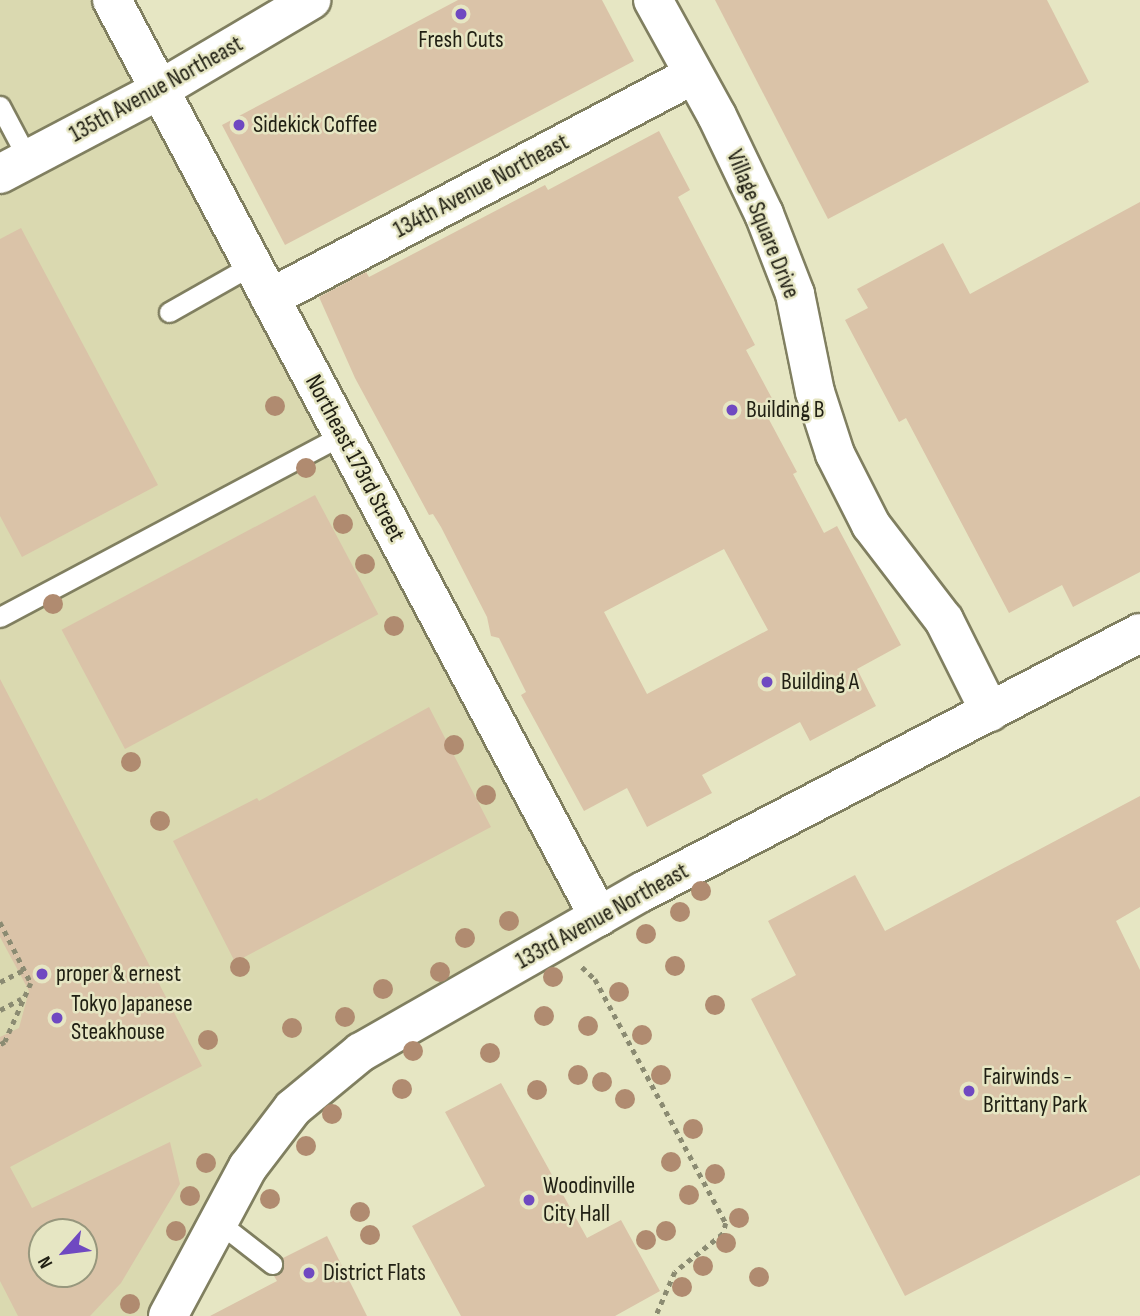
<!DOCTYPE html>
<style>
body{margin:0}
#map{position:relative;width:1140px;height:1316px;overflow:hidden;background:#e6e6c3;font-family:"Sofia Sans Condensed",sans-serif}
div>[style]{position:absolute}
.built>*{inset:0;background:#dad9b0}
.building>*{inset:0;background:#dac3a8;transform-origin:0 0}
.path>*{height:4.5px;margin-top:-2.25px;transform-origin:0;background:repeating-linear-gradient(90deg,#8b8b72 0 5px,transparent 0 10px)}
.roads{filter:drop-shadow(2px 0 #807f60) drop-shadow(-2px 0 #807f60) drop-shadow(0 2px #807f60) drop-shadow(0 -2px #807f60)}
.lane>*{height:19px;margin:-9.5px;padding:0 9.5px;transform-origin:9.5px;border-radius:9.5px;background:#fff}
.street>*{height:38px;margin:-19px;padding:0 19px;transform-origin:19px;border-radius:19px;background:#fff}
.trees>*{width:20px;height:20px;margin:-10px;border-radius:50%;background:#b08b70}
.dots>*{width:19px;height:19px;translate:-50% -50%;box-sizing:border-box;border:4px solid #e6e6c3;border-radius:50%}
span{translate:-50% -50%;white-space:nowrap;text-align:center;line-height:1.15;-webkit-text-stroke:5px #e6e6c3;paint-order:stroke}
.poi-label{font-size:24px;color:#212014}
.left{translate:0 -50%;text-align:left}
.street-label{font-size:24px;color:#212014}
.north{position:absolute;left:28px;top:1218px;width:70px;height:70px;box-sizing:border-box;background:#e6e6c3;border:2px solid #97977d;border-radius:50%;rotate:242deg;font-size:19px;font-weight:700;line-height:28px;text-align:center;color:#212014}
.north::after{content:'';display:block;margin:auto;width:24px;height:32px;background:#6f49c1;clip-path:polygon(50% 0,100% 100%,50% 72%,0 100%)}
</style>
<div id="map">
<div class="built">
<i style="clip-path:polygon(evenodd,0 0,111px 0,599px 917px,326px 1080px,168px 1316px,0 1316px,0 0,42px 1232px,84px 1232px,84px 1274px,42px 1274px,42px 1232px)"></i>
</div>
<div class="building">
<i style="clip-path:polygon(458px 0,602px 0,634px 61px,285px 245px,222px 125px)"></i>
<i style="clip-path:polygon(715px 0,1047px 0,1089px 82px,828px 219px)"></i>
<i style="clip-path:polygon(evenodd,659px 131px,690px 190px,678px 197px,755px 345px,746px 350px,776px 406px,765px 412px,797px 472px,793px 474px,824px 533px,837px 526px,901px 645px,857px 669px,876px 706px,810px 741px,800px 722px,702px 775px,712px 793px,647px 827px,627px 788px,584px 811px,521px 695px,526px 692px,499px 638px,491px 636px,487px 617px,441px 527px,433px 514px,429px 515px,355px 378px,319px 297px,366px 272px,369px 277px,545px 185px,548px 190px,659px 131px,724px 549px,768px 630px,647px 694px,604px 612px,724px 549px)"></i>
<i style="clip-path:polygon(1140px 202px,1140px 572px,1073px 607px,1062px 585px,1009px 613px,906px 418px,899px 422px,845px 320px,868px 308px,857px 289px,943px 243px,970px 294px)"></i>
<i style="clip-path:polygon(21px 228px,158px 485px,22px 557px,0 516px,0 239px)"></i>
<i style="left:315px;top:495px;width:135px;height:287px;rotate:62deg"></i>
<i style="clip-path:polygon(evenodd,0 679px,202px 1066px,10px 1167px,32px 1208px,170px 1142px,180px 1184px,121px 1283px,90px 1316px,18px 1316px,0 1281px,0 1037px,19px 1028px,29px 991px,0 937px,0 679px,42px 1232px,84px 1232px,84px 1274px,42px 1274px,42px 1232px)"></i>
<i style="clip-path:polygon(429px 707px,491px 827px,235px 962px,173px 841px,257px 798px,259px 801px)"></i>
<i style="clip-path:polygon(1140px 796px,1140px 907px,1116px 921px,1140px 970px,1140px 1175px,905px 1296px,751px 999px,796px 975px,768px 921px,855px 875px,885px 931px)"></i>
<i style="clip-path:polygon(501px 1083px,587px 1238px,621px 1220px,660px 1291px,615px 1316px,461px 1316px,412px 1226px,485px 1186px,445px 1112px)"></i>
<i style="clip-path:polygon(327px 1236px,367px 1316px,210px 1316px,277px 1281px,274px 1276px,282px 1271px,283px 1258px)"></i>
</div>
<div class="path">
<i style="left:0;top:922px;width:68px;rotate:63.1deg"></i>
<i style="left:31px;top:983px;width:64px;rotate:113.8deg"></i>
<i style="left:5px;top:1042px;width:6px;rotate:149deg"></i>
<i style="left:582px;top:967px;width:18px;rotate:43deg"></i>
<i style="left:595px;top:979px;width:277px;rotate:61.8deg"></i>
<i style="left:726px;top:1223px;width:11px;rotate:105deg"></i>
<i style="left:723px;top:1234px;width:61px;rotate:141.6deg"></i>
<i style="left:675px;top:1272px;width:48px;rotate:113.4deg"></i>
<i style="left:0;top:982px;width:28px;rotate:-27deg"></i>
<i style="left:0;top:1010px;width:24px;rotate:-28deg"></i>
</div>
<div class="roads">
<div class="lane">
<i style="left:0;top:106px;width:60px;rotate:62.2deg"></i>
<i style="left:169px;top:312px;width:95px;rotate:-29.5deg"></i>
<i style="left:0;top:617px;width:388px;rotate:-28deg"></i>
<i style="left:217px;top:1221px;width:70px;rotate:38deg"></i>
</div>
<div class="street">
<i style="left:112px;top:0;width:1038px;rotate:62.03deg"></i>
<i style="left:653px;top:0;width:132px;rotate:61.1deg"></i>
<i style="left:717px;top:116px;width:109px;rotate:64.4deg"></i>
<i style="left:764px;top:214px;width:86px;rotate:68.8deg"></i>
<i style="left:795px;top:294px;width:100px;rotate:78.5deg"></i>
<i style="left:815px;top:392px;width:65px;rotate:72.1deg"></i>
<i style="left:835px;top:454px;width:80px;rotate:63.1deg"></i>
<i style="left:871px;top:525px;width:120px;rotate:52.5deg"></i>
<i style="left:944px;top:620px;width:103px;rotate:63.4deg"></i>
<i style="left:0;top:174px;width:180px;rotate:-27.8deg"></i>
<i style="left:159px;top:90px;width:177px;rotate:-30.6deg"></i>
<i style="left:270px;top:298px;width:478px;rotate:-27.8deg"></i>
<i style="left:168px;top:1316px;width:169px;rotate:-61.8deg"></i>
<i style="left:248px;top:1167px;width:74px;rotate:-52.7deg"></i>
<i style="left:293px;top:1108px;width:88px;rotate:-39.5deg"></i>
<i style="left:361px;top:1052px;width:323px;rotate:-29.7deg"></i>
<i style="left:642px;top:892px;width:561px;rotate:-27.48deg"></i>
</div>
</div>
<div class="trees">
<i style="left:275px;top:406px"></i>
<i style="left:306px;top:468px"></i>
<i style="left:343px;top:524px"></i>
<i style="left:365px;top:564px"></i>
<i style="left:53px;top:604px"></i>
<i style="left:394px;top:626px"></i>
<i style="left:454px;top:745px"></i>
<i style="left:131px;top:762px"></i>
<i style="left:486px;top:795px"></i>
<i style="left:160px;top:821px"></i>
<i style="left:701px;top:891px"></i>
<i style="left:680px;top:912px"></i>
<i style="left:509px;top:921px"></i>
<i style="left:646px;top:934px"></i>
<i style="left:465px;top:938px"></i>
<i style="left:675px;top:966px"></i>
<i style="left:240px;top:967px"></i>
<i style="left:440px;top:972px"></i>
<i style="left:553px;top:977px"></i>
<i style="left:383px;top:989px"></i>
<i style="left:619px;top:992px"></i>
<i style="left:715px;top:1005px"></i>
<i style="left:544px;top:1016px"></i>
<i style="left:345px;top:1017px"></i>
<i style="left:588px;top:1026px"></i>
<i style="left:292px;top:1028px"></i>
<i style="left:642px;top:1035px"></i>
<i style="left:208px;top:1040px"></i>
<i style="left:413px;top:1051px"></i>
<i style="left:490px;top:1053px"></i>
<i style="left:578px;top:1075px"></i>
<i style="left:661px;top:1075px"></i>
<i style="left:602px;top:1082px"></i>
<i style="left:402px;top:1089px"></i>
<i style="left:537px;top:1090px"></i>
<i style="left:625px;top:1099px"></i>
<i style="left:332px;top:1114px"></i>
<i style="left:693px;top:1129px"></i>
<i style="left:306px;top:1146px"></i>
<i style="left:671px;top:1162px"></i>
<i style="left:206px;top:1163px"></i>
<i style="left:715px;top:1174px"></i>
<i style="left:689px;top:1195px"></i>
<i style="left:190px;top:1196px"></i>
<i style="left:270px;top:1199px"></i>
<i style="left:360px;top:1212px"></i>
<i style="left:739px;top:1218px"></i>
<i style="left:176px;top:1231px"></i>
<i style="left:666px;top:1231px"></i>
<i style="left:370px;top:1235px"></i>
<i style="left:646px;top:1240px"></i>
<i style="left:726px;top:1243px"></i>
<i style="left:703px;top:1266px"></i>
<i style="left:759px;top:1277px"></i>
<i style="left:682px;top:1287px"></i>
<i style="left:130px;top:1304px"></i>
</div>
<div class="dots">
<i style="left:461px;top:14px;background:#6f49c1"></i>
<i style="left:239px;top:125px;background:#6f49c1"></i>
<i style="left:732px;top:410px;background:#6f49c1"></i>
<i style="left:767px;top:682px;background:#6f49c1"></i>
<i style="left:42px;top:974px;background:#6f49c1"></i>
<i style="left:57px;top:1018px;background:#6f49c1"></i>
<i style="left:969px;top:1091px;background:#6f49c1"></i>
<i style="left:529px;top:1200px;background:#6f49c1"></i>
<i style="left:309px;top:1273px;background:#6f49c1"></i>
</div>
<div class="poi-label">
<span style="left:461px;top:40px">Fresh Cuts</span>
<span class="left" style="left:253px;top:125px">Sidekick Coffee</span>
<span class="left" style="left:746px;top:410px">Building B</span>
<span class="left" style="left:781px;top:682px">Building A</span>
<span class="left" style="left:56px;top:974px">proper &amp; ernest</span>
<span class="left" style="left:71px;top:1018px">Tokyo Japanese<br>Steakhouse</span>
<span class="left" style="left:983px;top:1091px">Fairwinds -<br>Brittany Park</span>
<span class="left" style="left:543px;top:1200px">Woodinville<br>City Hall</span>
<span class="left" style="left:323px;top:1273px">District Flats</span>
</div>
<div class="street-label">
<span style="left:156px;top:89px;rotate:-29deg">135th Avenue Northeast</span>
<span style="left:481px;top:186px;rotate:-28deg">134th Avenue Northeast</span>
<span style="left:763px;top:224px;rotate:68deg">Village Square Drive</span>
<span style="left:355px;top:458px;rotate:62deg">Northeast 173rd Street</span>
<span style="left:602px;top:916px;rotate:-29deg">133rd Avenue Northeast</span>
</div>
<div class="north">N</div>
</div>
